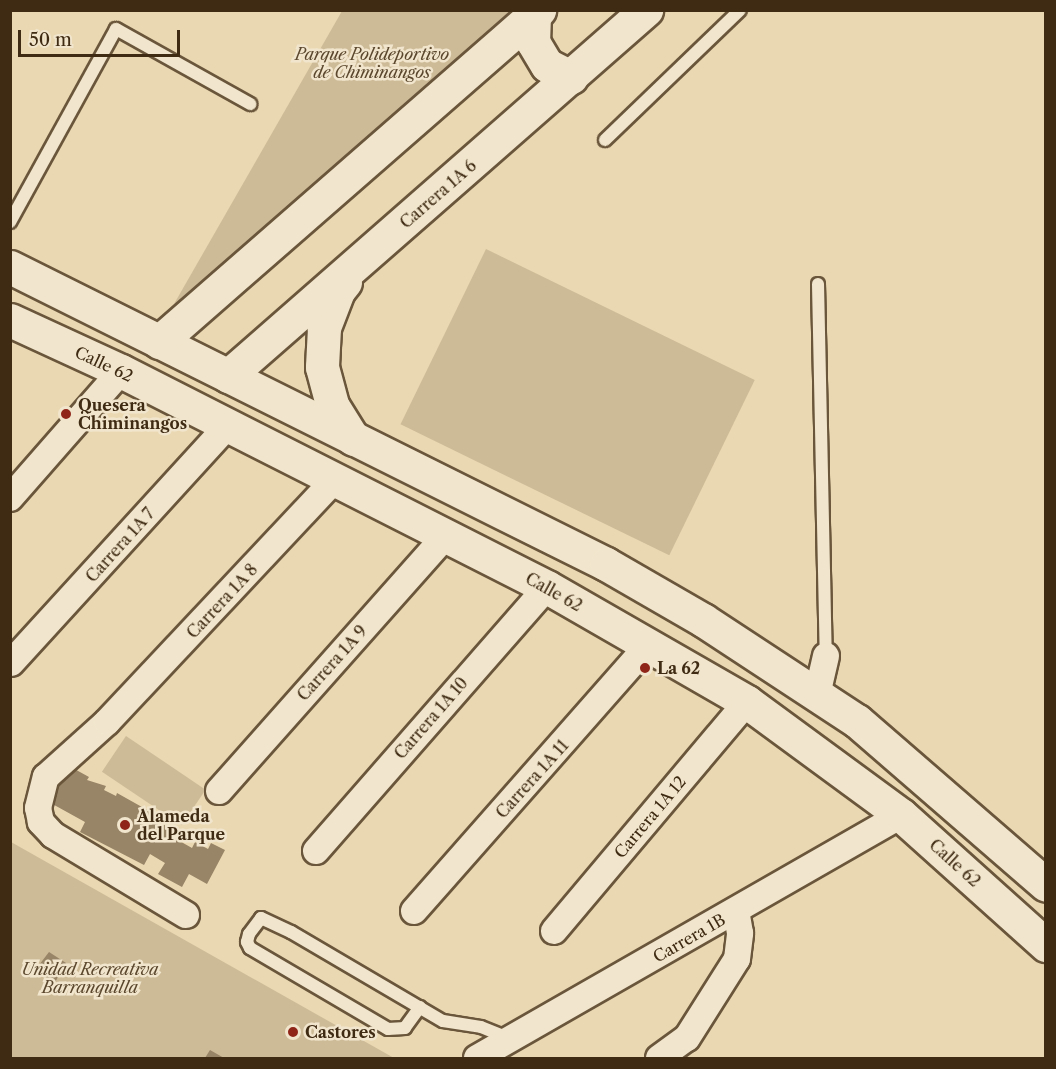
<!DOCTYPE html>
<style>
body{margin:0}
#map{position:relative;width:1056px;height:1069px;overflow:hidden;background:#ead8b2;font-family:"Libre Caslon Text",serif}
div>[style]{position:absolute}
.green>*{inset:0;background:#cdba97;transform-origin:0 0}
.building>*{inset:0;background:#988466}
.roads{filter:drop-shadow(2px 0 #6a563b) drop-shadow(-2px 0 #6a563b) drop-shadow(0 2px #6a563b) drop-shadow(0 -2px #6a563b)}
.lane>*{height:12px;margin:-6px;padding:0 6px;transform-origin:6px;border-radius:6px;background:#f1e6cd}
.street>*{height:26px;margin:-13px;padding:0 13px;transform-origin:13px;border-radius:13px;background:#f1e6cd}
.secondary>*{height:33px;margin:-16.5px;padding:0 16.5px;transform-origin:16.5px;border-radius:16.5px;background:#f1e6cd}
.dots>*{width:16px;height:16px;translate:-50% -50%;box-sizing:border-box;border:3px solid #f1e6cd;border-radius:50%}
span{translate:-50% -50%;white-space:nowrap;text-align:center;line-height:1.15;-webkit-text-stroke:5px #f1e6cd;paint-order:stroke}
.park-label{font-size:16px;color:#5b472d;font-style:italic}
.street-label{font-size:16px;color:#3f2a13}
.poi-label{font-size:16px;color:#3f2a13;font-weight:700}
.left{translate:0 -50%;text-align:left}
.frame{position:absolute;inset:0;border:12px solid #3f2a13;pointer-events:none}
.scale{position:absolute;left:18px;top:30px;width:162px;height:27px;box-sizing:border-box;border:3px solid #3f2a13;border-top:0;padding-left:8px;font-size:18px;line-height:21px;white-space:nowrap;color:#3f2a13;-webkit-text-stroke:4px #f1e6cd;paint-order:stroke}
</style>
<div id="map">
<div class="green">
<i style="clip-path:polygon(342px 11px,511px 11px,170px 311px)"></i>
<i style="left:486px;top:249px;width:299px;height:195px;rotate:26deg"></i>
<i style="left:126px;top:736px;width:96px;height:43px;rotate:34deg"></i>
<i style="clip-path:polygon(11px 842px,394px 1058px,11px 1058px)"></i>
</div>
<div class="building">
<i style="clip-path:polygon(69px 766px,89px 777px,87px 780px,106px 786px,104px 790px,116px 796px,117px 793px,158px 816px,156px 820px,170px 828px,167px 834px,192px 848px,195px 842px,208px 849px,211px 843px,225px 850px,207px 884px,189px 874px,182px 887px,158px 874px,165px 863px,150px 854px,144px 865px,80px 832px,85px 822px,47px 801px)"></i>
<i style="clip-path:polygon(49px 952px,66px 963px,54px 984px,36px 969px)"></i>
<i style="clip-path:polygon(210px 1050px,224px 1058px,205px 1058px)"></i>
</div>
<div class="roads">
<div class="lane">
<i style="left:605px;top:140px;width:187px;rotate:-43.9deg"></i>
<i style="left:10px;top:222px;width:220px;rotate:-61.2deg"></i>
<i style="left:116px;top:29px;width:154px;rotate:29.2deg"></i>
<i style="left:818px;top:284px;width:372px;rotate:88.8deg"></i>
<i style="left:420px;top:1007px;width:26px;rotate:126deg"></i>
<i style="left:405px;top:1028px;width:17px;rotate:177deg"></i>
<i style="left:388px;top:1029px;width:160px;rotate:-149.6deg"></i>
<i style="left:250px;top:948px;width:7px;rotate:-117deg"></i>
<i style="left:247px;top:942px;width:8px;rotate:-76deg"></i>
<i style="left:249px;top:934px;width:20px;rotate:-53deg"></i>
<i style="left:261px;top:918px;width:33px;rotate:25deg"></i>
<i style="left:291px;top:932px;width:176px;rotate:30.4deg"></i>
<i style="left:443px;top:1021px;width:38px;rotate:9deg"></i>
<i style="left:481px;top:1027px;width:31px;rotate:22deg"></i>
</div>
<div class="street">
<i style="left:10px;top:498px;width:169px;rotate:-48.8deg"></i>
<i style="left:11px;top:663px;width:322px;rotate:-47.6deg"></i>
<i style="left:817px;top:695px;width:40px;rotate:-77deg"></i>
<i style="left:219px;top:791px;width:342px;rotate:-48.4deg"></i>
<i style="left:316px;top:851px;width:351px;rotate:-48.8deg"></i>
<i style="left:414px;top:911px;width:354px;rotate:-48.6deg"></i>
<i style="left:186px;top:915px;width:155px;rotate:-149deg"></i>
<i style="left:53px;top:835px;width:18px;rotate:-133deg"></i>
<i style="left:41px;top:822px;width:14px;rotate:-102deg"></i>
<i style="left:38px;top:808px;width:32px;rotate:-76deg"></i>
<i style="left:46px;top:777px;width:82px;rotate:-42deg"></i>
<i style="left:107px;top:722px;width:333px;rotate:-46.8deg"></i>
<i style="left:554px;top:931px;width:299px;rotate:-49.9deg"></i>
<i style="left:477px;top:1058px;width:489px;rotate:-29.8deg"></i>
<i style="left:659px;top:1058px;width:34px;rotate:-36deg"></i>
<i style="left:687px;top:1038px;width:93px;rotate:-57.7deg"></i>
<i style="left:737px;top:959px;width:26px;rotate:-83deg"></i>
<i style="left:740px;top:933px;width:22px;rotate:-100deg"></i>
</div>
<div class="secondary">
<i style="left:534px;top:15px;width:27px;rotate:92deg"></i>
<i style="left:533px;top:42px;width:27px;rotate:59deg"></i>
<i style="left:547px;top:65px;width:27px;rotate:27deg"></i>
<i style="left:10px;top:267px;width:666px;rotate:26.49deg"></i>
<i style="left:606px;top:564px;width:112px;rotate:30deg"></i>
<i style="left:703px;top:620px;width:184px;rotate:33.3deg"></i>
<i style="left:857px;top:721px;width:250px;rotate:40.9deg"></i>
<i style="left:345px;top:282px;width:11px;rotate:128deg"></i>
<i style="left:338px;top:291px;width:40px;rotate:111deg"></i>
<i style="left:324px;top:328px;width:39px;rotate:93deg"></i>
<i style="left:322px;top:367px;width:39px;rotate:75deg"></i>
<i style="left:332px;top:405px;width:40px;rotate:58deg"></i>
<i style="left:10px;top:320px;width:122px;rotate:24.7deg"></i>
<i style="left:121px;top:371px;width:478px;rotate:26.9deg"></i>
<i style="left:547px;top:587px;width:231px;rotate:29.9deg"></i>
<i style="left:747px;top:702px;width:191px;rotate:36.3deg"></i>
<i style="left:901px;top:815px;width:195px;rotate:41.9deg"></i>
<i style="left:159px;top:342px;width:505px;rotate:-41.14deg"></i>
<i style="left:228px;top:376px;width:556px;rotate:-41.21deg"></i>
</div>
</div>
<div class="dots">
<i style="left:66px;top:414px;background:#8f2418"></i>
<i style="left:645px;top:668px;background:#8f2418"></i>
<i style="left:125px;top:825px;background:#8f2418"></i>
<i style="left:293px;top:1032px;background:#8f2418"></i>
</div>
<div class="park-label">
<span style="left:372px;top:63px">Parque Polideportivo<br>de Chiminangos</span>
<span style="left:90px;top:978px">Unidad Recreativa<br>Barranquilla</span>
</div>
<div class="street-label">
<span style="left:438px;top:194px;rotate:-41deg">Carrera 1A 6</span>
<span style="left:104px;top:364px;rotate:25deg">Calle 62</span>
<span style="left:120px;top:545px;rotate:-48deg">Carrera 1A 7</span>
<span style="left:554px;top:592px;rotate:29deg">Calle 62</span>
<span style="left:222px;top:601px;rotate:-47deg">Carrera 1A 8</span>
<span style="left:332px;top:663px;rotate:-48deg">Carrera 1A 9</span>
<span style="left:431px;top:718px;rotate:-49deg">Carrera 1A 10</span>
<span style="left:532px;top:779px;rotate:-48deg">Carrera 1A 11</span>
<span style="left:650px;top:817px;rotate:-50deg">Carrera 1A 12</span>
<span style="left:955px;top:863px;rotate:42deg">Calle 62</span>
<span style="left:689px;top:938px;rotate:-30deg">Carrera 1B</span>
</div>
<div class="poi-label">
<span class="left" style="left:78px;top:414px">Quesera<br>Chiminangos</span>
<span class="left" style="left:657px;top:668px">La 62</span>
<span class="left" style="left:137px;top:825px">Alameda<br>del Parque</span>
<span class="left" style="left:305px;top:1032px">Castores</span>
</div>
<div class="frame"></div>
<div class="scale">50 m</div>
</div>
